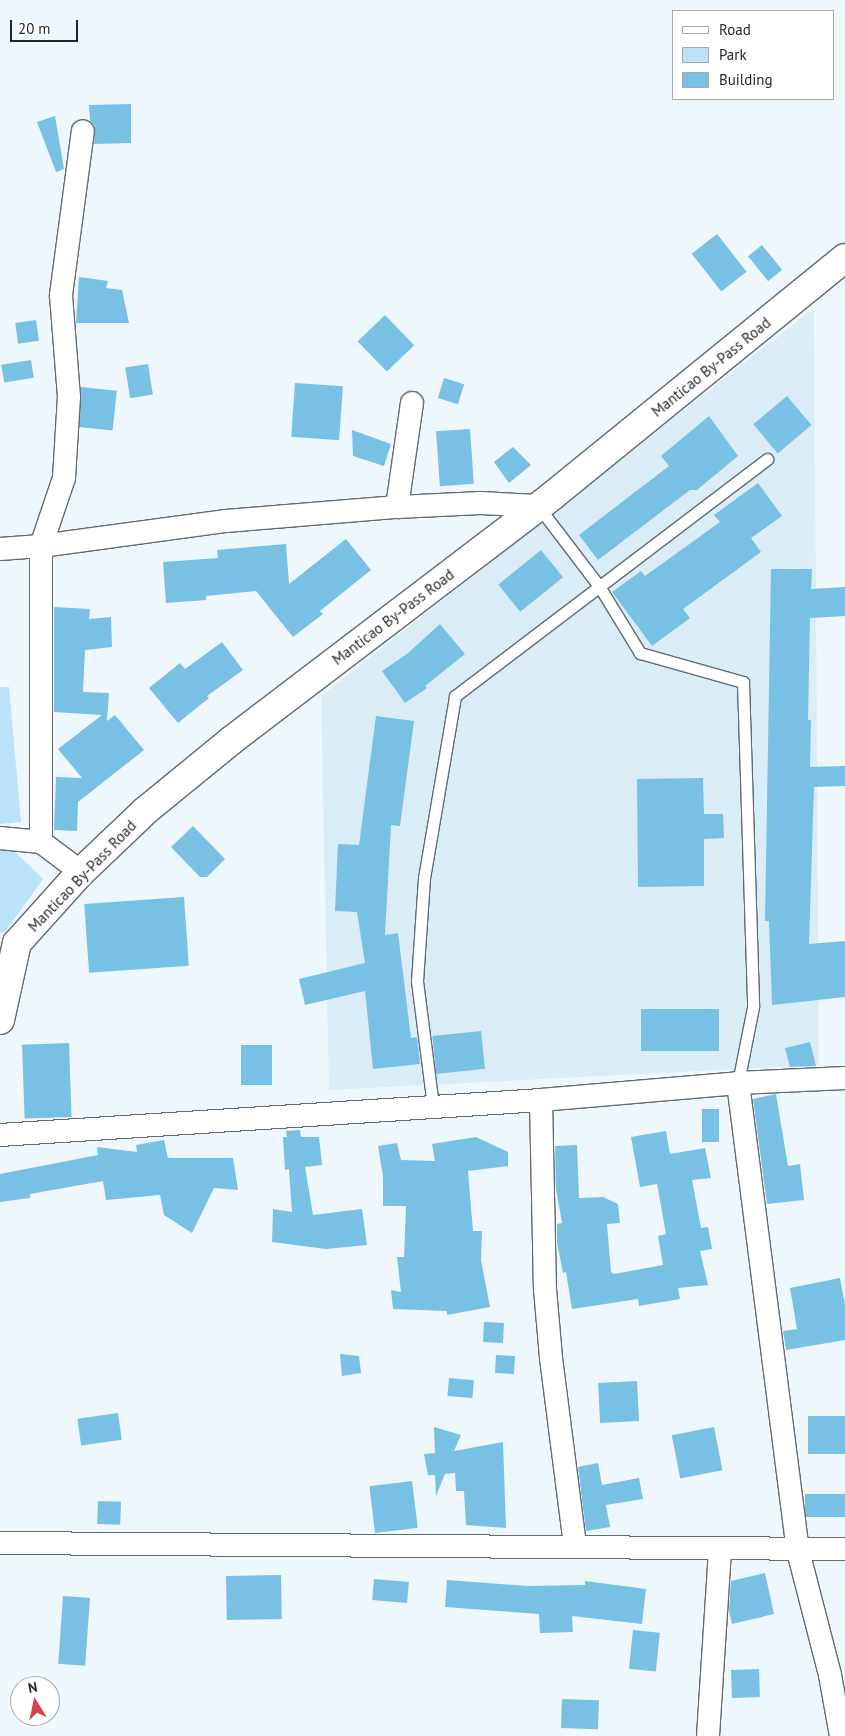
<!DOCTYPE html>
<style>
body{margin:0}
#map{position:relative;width:845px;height:1736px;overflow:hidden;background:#edf7fc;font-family:"PT Sans",sans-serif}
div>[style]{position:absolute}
.built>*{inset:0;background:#daecf5}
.green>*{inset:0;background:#bbe2f7}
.building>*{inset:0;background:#79c1e4;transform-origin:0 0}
.roads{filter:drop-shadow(1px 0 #636b70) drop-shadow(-1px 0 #636b70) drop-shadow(0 1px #636b70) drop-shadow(0 -1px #636b70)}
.service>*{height:11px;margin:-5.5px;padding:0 5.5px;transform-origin:5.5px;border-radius:5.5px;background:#fff}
.minor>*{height:22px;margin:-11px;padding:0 11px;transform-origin:11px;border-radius:11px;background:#fff}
.tertiary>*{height:28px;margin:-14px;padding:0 14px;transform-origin:14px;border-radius:14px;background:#fff}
span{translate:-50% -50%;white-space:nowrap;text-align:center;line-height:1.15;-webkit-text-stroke:4.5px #fff;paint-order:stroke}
.street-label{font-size:15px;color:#232729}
.legend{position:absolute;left:672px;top:10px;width:162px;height:90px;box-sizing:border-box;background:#fff;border:1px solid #a7a9a9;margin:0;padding:6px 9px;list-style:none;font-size:15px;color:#232729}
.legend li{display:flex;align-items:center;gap:10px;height:25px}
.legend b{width:25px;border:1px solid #a7a9a9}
.north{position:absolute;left:10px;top:1676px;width:50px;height:50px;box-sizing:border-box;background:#fff;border:1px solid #a7a9a9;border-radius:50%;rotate:350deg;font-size:14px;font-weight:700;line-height:20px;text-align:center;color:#232729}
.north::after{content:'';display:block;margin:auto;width:18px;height:22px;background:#d5454f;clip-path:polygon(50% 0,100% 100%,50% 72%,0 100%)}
.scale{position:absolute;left:10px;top:20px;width:68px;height:22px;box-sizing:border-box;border:2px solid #232729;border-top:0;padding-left:6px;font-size:15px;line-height:18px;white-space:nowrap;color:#232729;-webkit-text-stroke:4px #fff;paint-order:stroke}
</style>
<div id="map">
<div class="built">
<i style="clip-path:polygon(814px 308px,819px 1065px,329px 1090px,321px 696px)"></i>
</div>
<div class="green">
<i style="clip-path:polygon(0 687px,9px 687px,21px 822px,0 824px)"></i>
<i style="clip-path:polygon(12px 849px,43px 879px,5px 932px,0 933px,0 851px)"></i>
</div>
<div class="building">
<i style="clip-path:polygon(131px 104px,131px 143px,94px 144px,95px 126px,90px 120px,89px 105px)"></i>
<i style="clip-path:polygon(55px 116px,64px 169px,56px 172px,37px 122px)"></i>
<i style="left:717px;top:234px;width:48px;height:32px;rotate:52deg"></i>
<i style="left:762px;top:245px;width:32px;height:18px;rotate:51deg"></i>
<i style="clip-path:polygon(79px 277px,108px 281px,106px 288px,122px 290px,129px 323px,76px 323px)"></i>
<i style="left:385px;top:315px;width:42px;height:38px;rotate:46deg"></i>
<i style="left:36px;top:320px;width:21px;height:21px;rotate:82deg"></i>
<i style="left:31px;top:360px;width:18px;height:30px;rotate:81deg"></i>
<i style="left:148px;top:364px;width:31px;height:23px;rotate:81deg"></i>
<i style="left:444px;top:378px;width:21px;height:21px;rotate:17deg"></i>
<i style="left:295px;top:383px;width:48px;height:54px;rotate:4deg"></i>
<i style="left:81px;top:387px;width:36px;height:40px;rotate:6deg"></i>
<i style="left:787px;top:396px;width:38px;height:44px;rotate:50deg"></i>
<i style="clip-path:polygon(709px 416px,738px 456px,697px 490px,690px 490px,598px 560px,579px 535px,669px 466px,661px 456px)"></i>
<i style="left:470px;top:429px;width:55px;height:34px;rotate:86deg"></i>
<i style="clip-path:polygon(352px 430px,391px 444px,384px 466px,353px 456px)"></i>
<i style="clip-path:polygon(513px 447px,531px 465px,509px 483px,494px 462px)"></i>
<i style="clip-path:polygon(758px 483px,782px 516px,751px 538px,761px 552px,683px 609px,690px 618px,652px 646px,612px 592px,641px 571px,645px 576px,720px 522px,714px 515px)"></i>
<i style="clip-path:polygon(346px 539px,371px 570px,320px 611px,323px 614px,293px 637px,256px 591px,206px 596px,206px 600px,166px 603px,163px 562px,218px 558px,217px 550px,286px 544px,289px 584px)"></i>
<i style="left:541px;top:550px;width:35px;height:55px;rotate:51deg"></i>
<i style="clip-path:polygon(771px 569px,812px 569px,811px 589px,845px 587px,845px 616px,810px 618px,808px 720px,811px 720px,810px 767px,845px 766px,845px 786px,814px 787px,809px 944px,845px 941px,845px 997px,772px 1005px,769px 921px,765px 921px)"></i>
<i style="clip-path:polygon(54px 607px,90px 609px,89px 619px,111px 617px,112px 647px,85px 650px,83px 692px,109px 693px,107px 721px,115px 715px,144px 750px,78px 802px,77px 831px,54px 830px,56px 777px,82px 778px,58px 749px,102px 715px,54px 712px)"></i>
<i style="clip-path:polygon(440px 624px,465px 654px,425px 686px,427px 688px,405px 703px,382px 671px,407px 654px)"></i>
<i style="clip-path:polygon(222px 642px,243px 670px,207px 696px,209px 698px,178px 723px,149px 688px,180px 663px,185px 669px)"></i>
<i style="clip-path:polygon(376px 716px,414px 721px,400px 826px,391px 825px,385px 935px,398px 933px,411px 1038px,417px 1037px,420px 1064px,373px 1069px,365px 991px,305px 1005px,299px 979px,365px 963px,357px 912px,335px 911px,338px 844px,359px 845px)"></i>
<i style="clip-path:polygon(703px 778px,704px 814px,723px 814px,724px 838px,704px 839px,704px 886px,638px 887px,637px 779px)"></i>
<i style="clip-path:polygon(193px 826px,225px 859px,207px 877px,200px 877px,171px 847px)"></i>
<i style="left:184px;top:897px;width:69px;height:100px;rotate:86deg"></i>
<i style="left:719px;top:1009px;width:42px;height:78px;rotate:90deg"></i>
<i style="left:481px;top:1031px;width:38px;height:49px;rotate:84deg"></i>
<i style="clip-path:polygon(810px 1042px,816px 1066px,790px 1067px,785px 1048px)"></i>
<i style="left:69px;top:1043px;width:74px;height:47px;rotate:88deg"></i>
<i style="left:241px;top:1045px;width:31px;height:40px"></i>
<i style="clip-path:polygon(776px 1094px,788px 1166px,800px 1164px,804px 1200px,767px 1204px,753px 1099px)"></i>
<i style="left:702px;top:1109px;width:17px;height:33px"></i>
<i style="clip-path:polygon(300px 1130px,301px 1137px,319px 1137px,322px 1165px,305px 1167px,313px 1215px,362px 1209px,367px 1245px,326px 1249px,272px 1242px,273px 1209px,292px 1212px,289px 1169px,285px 1170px,283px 1137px,287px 1137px,286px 1131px)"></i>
<i style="clip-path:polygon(666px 1131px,670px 1154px,705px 1148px,711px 1178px,692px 1180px,701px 1228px,708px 1227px,712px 1249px,700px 1251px,708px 1285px,678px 1288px,680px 1299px,639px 1306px,638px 1299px,572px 1309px,566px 1272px,563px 1273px,557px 1243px,557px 1224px,562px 1223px,556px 1189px,555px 1146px,577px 1145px,579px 1198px,603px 1197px,618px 1204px,620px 1223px,607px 1224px,611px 1272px,614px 1274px,663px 1265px,658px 1236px,666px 1234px,657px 1184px,640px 1187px,631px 1137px)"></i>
<i style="clip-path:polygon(476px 1137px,508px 1152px,508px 1166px,468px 1171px,473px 1231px,482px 1231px,481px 1260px,490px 1307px,447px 1315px,447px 1311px,393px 1309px,391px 1290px,401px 1292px,397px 1257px,404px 1257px,406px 1206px,383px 1206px,383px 1176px,378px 1146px,397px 1143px,401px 1160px,435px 1161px,432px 1144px)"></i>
<i style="clip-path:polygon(164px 1140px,168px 1158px,233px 1158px,238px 1190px,214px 1188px,192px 1233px,164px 1215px,160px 1195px,106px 1200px,103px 1181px,30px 1194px,30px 1198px,0 1202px,0 1174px,98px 1155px,97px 1147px,137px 1152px,136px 1145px)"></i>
<i style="clip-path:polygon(840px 1278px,845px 1305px,845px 1340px,786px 1350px,783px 1331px,797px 1329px,790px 1288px)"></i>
<i style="left:484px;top:1322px;width:20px;height:20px;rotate:3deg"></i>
<i style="clip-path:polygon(340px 1354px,359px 1356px,361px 1373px,342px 1376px)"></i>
<i style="left:496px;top:1355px;width:19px;height:18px;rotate:3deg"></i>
<i style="left:449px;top:1378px;width:25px;height:18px;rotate:5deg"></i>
<i style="left:637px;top:1381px;width:40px;height:39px;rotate:87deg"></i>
<i style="left:118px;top:1413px;width:27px;height:41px;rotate:82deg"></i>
<i style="left:845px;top:1416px;width:38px;height:37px;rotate:90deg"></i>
<i style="clip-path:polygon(434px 1427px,461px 1435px,454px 1451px,503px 1442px,506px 1528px,466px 1525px,464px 1491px,456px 1491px,455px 1473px,445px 1474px,436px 1496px,435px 1475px,428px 1475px,424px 1454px,435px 1453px)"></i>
<i style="left:714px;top:1427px;width:44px;height:43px;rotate:79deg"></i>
<i style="clip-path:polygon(598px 1463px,602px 1485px,639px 1478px,643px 1499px,606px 1505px,610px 1527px,586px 1531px,578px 1467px)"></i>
<i style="left:412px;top:1481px;width:47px;height:43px;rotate:83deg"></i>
<i style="left:845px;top:1494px;width:23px;height:40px;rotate:90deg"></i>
<i style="left:98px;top:1501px;width:23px;height:23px;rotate:2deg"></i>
<i style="clip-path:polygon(765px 1573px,774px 1614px,732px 1624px,729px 1611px,731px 1581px)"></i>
<i style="left:281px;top:1575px;width:44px;height:55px;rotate:89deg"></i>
<i style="left:374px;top:1579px;width:35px;height:21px;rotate:5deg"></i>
<i style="clip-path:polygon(447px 1580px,528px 1586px,585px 1585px,585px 1581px,646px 1589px,642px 1624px,572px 1616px,573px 1632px,540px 1633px,539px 1614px,445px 1607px)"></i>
<i style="left:63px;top:1596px;width:27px;height:68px;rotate:4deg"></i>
<i style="left:633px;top:1630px;width:27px;height:39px;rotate:6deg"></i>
<i style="left:759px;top:1669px;width:28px;height:28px;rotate:88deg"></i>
<i style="left:562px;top:1699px;width:37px;height:29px;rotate:2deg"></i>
</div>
<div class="roads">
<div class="service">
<i style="left:538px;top:506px;width:101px;rotate:52.7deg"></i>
<i style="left:599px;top:586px;width:79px;rotate:58.5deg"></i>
<i style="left:640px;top:653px;width:107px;rotate:15.7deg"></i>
<i style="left:743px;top:682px;width:325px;rotate:88.2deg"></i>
<i style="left:753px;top:1007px;width:77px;rotate:101.2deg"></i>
<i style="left:433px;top:1106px;width:126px;rotate:-97.3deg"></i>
<i style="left:417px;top:981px;width:103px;rotate:-86.1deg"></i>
<i style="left:424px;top:878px;width:185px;rotate:-80.3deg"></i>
<i style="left:455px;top:696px;width:392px;rotate:-37.2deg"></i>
</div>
<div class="minor">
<i style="left:397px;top:507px;width:105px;rotate:-81.8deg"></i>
<i style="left:0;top:549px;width:41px;rotate:-4.2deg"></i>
<i style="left:41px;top:546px;width:187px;rotate:-7.7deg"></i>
<i style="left:226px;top:521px;width:172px;rotate:-4.7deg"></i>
<i style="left:397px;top:507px;width:84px;rotate:-2.7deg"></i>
<i style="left:481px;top:503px;width:57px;rotate:3deg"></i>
<i style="left:0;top:838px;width:41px;rotate:5.6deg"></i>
<i style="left:81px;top:872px;width:50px;rotate:-143.1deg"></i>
<i style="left:41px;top:842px;width:296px;rotate:-90deg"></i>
<i style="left:41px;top:546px;width:72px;rotate:-71.3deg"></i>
<i style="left:64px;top:478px;width:81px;rotate:-86.5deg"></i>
<i style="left:69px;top:397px;width:102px;rotate:-94.5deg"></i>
<i style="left:61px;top:295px;width:165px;rotate:-82.4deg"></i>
<i style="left:738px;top:1083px;width:472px;rotate:82.7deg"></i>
<i style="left:798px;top:1551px;width:128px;rotate:75.5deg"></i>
<i style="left:830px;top:1675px;width:62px;rotate:79.8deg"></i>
<i style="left:541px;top:1100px;width:189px;rotate:88.8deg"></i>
<i style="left:545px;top:1289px;width:69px;rotate:85deg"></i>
<i style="left:551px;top:1358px;width:190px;rotate:82.7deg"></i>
<i style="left:0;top:1135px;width:542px;rotate:-3.7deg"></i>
<i style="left:541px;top:1100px;width:198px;rotate:-4.9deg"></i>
<i style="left:738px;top:1083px;width:107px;rotate:-2.7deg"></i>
<i style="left:0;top:1543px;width:845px;rotate:0.41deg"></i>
<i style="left:708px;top:1736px;width:187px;rotate:-86.3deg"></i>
</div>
<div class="tertiary">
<i style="left:0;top:1020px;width:79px;rotate:-77.6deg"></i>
<i style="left:17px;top:943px;width:96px;rotate:-48deg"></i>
<i style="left:81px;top:872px;width:88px;rotate:-43.6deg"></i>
<i style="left:145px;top:811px;width:112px;rotate:-39.2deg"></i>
<i style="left:232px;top:740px;width:402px;rotate:-37.3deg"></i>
<i style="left:552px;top:496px;width:377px;rotate:-39.1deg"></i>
</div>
</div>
<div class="street-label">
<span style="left:711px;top:367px;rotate:-39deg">Manticao By-Pass Road</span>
<span style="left:393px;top:617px;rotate:-37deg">Manticao By-Pass Road</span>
<span style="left:82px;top:876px;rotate:-46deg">Manticao By-Pass Road</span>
</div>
<ul class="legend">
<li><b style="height:6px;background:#fff"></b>Road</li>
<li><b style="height:14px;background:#bbe2f7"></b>Park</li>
<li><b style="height:14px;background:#79c1e4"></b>Building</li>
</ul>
<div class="north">N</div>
<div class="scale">20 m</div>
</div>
